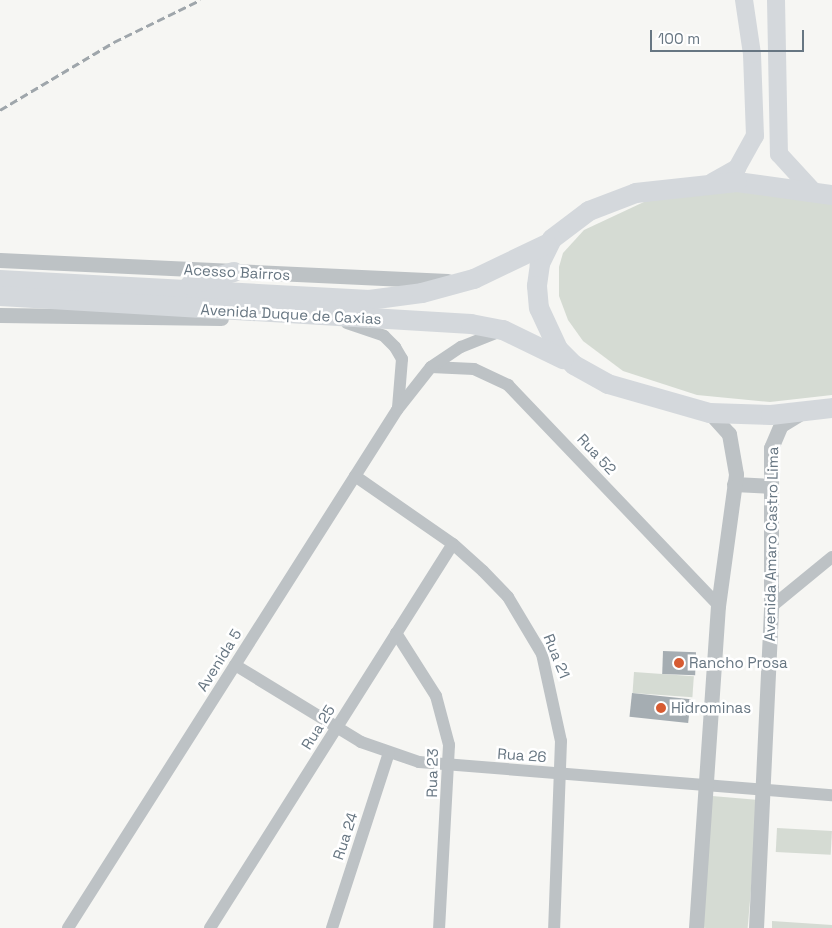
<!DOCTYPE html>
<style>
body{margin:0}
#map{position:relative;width:832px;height:928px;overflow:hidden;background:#f6f6f3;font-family:"Space Grotesk",sans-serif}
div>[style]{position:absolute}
.green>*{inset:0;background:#d5dbd3;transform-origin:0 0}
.building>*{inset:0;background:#a5adb2;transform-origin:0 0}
.minor>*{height:12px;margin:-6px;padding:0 6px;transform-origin:6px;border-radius:6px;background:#bdc2c5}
.tertiary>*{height:15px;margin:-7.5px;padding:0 7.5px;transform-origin:7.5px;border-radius:7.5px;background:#bdc2c5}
.secondary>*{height:18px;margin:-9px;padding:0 9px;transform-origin:9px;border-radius:9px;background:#d4d8dc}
.primary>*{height:20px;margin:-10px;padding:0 10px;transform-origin:10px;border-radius:10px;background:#d4d8dc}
.rail>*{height:3px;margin-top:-1.5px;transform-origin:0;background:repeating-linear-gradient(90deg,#9fa6ab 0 8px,transparent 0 12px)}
.dots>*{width:14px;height:14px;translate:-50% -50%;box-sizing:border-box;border:2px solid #fff;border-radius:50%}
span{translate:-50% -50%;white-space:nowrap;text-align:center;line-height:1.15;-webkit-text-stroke:5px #fff;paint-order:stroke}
.street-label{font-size:15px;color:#677682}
.poi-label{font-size:15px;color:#677682}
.left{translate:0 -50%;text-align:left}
.scale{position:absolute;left:650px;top:30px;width:154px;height:22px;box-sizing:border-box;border:2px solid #677682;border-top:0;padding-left:6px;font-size:15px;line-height:18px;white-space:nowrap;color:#677682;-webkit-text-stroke:4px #fff;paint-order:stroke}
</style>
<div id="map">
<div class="green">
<i style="clip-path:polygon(740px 191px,832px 204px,832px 395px,770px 402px,697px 395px,623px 371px,583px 341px,568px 320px,559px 296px,559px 267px,563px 253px,584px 230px,646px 201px)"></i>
<i style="left:634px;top:672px;width:60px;height:21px;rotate:4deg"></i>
<i style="left:712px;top:796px;width:47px;height:132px;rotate:5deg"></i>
<i style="left:777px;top:828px;width:55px;height:24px;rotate:3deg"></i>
<i style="clip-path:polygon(772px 921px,832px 925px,832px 928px,772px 928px)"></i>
</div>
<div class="building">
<i style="left:663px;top:651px;width:33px;height:23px;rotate:2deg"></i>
<i style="left:632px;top:693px;width:59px;height:24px;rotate:6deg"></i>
</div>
<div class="minor">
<i style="left:347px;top:323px;width:39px;rotate:19deg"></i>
<i style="left:384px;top:336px;width:16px;rotate:45deg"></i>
<i style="left:395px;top:347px;width:14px;rotate:60deg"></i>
<i style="left:402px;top:359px;width:49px;rotate:94.7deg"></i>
<i style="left:431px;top:367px;width:43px;rotate:2.7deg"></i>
<i style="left:474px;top:369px;width:38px;rotate:25deg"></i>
<i style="left:508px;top:385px;width:304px;rotate:46.3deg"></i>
<i style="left:355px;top:476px;width:119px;rotate:34.8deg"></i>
<i style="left:453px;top:544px;width:40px;rotate:42deg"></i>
<i style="left:483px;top:571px;width:36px;rotate:46deg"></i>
<i style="left:508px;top:597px;width:66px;rotate:59.2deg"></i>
<i style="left:542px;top:654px;width:89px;rotate:77.7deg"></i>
<i style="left:561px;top:741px;width:187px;rotate:92.1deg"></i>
<i style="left:771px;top:607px;width:79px;rotate:-39.3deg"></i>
<i style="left:396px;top:633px;width:75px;rotate:57.6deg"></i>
<i style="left:436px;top:696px;width:51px;rotate:75.1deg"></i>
<i style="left:449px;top:745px;width:183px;rotate:93.1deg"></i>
<i style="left:235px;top:665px;width:148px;rotate:31.4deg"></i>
<i style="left:361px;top:742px;width:61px;rotate:19deg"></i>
<i style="left:419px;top:762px;width:414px;rotate:4.6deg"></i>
<i style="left:68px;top:928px;width:614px;rotate:-57.58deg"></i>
<i style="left:397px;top:410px;width:55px;rotate:-51.7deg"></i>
<i style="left:431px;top:367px;width:36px;rotate:-34deg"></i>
<i style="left:461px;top:347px;width:43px;rotate:-21.8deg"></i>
<i style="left:210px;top:928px;width:454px;rotate:-57.7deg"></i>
<i style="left:332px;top:928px;width:184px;rotate:-72deg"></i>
</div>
<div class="tertiary">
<i style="left:0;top:260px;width:448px;rotate:2.7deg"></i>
<i style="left:0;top:315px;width:221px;rotate:0.8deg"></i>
<i style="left:734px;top:484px;width:36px;rotate:3deg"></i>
<i style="left:696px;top:928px;width:323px;rotate:-86.1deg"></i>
<i style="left:718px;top:606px;width:133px;rotate:-82.2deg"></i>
<i style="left:736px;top:474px;width:41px;rotate:-99.9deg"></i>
<i style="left:729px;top:434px;width:28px;rotate:-132deg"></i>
<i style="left:756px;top:928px;width:321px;rotate:-87.3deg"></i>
<i style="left:771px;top:607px;width:159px;rotate:-90deg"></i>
<i style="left:771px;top:448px;width:25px;rotate:-67deg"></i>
<i style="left:781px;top:425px;width:21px;rotate:-31deg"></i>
</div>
<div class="secondary">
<i style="left:776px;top:0;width:154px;rotate:88.9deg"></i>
<i style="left:779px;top:154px;width:49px;rotate:47.5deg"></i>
<i style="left:712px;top:182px;width:29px;rotate:-29deg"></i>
<i style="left:737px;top:168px;width:37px;rotate:-61deg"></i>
<i style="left:755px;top:136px;width:82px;rotate:-92.1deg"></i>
<i style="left:752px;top:54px;width:55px;rotate:-98.4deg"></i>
</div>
<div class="primary">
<i style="left:832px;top:195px;width:96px;rotate:-172.2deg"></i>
<i style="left:737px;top:182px;width:102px;rotate:173.8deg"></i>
<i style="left:636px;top:193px;width:50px;rotate:159deg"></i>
<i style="left:589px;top:211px;width:46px;rotate:142.9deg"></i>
<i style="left:552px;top:239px;width:28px;rotate:116deg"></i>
<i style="left:540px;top:264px;width:22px;rotate:98deg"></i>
<i style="left:537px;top:286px;width:22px;rotate:85deg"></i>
<i style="left:539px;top:308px;width:45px;rotate:65.1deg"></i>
<i style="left:558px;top:349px;width:23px;rotate:45deg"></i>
<i style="left:574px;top:365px;width:39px;rotate:29deg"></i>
<i style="left:608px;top:384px;width:106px;rotate:15.9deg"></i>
<i style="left:710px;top:413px;width:61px;rotate:1.9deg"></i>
<i style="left:771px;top:415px;width:61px;rotate:-6.5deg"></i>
<i style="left:0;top:280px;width:370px;rotate:3.1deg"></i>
<i style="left:369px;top:300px;width:53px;rotate:-7.5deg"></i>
<i style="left:422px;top:293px;width:54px;rotate:-15.1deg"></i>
<i style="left:474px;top:279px;width:81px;rotate:-25.6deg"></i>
<i style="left:190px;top:285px;width:46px;rotate:-16.5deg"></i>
<i style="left:0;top:296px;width:472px;rotate:3.4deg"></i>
<i style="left:471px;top:324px;width:33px;rotate:11deg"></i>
<i style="left:503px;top:330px;width:67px;rotate:25.8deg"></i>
</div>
<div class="rail">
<i style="left:0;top:110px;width:133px;rotate:-30.8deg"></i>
<i style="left:114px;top:42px;width:96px;rotate:-26deg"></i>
</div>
<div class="dots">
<i style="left:679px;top:663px;background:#d75b32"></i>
<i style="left:661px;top:708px;background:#d75b32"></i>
</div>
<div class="street-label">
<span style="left:237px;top:272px;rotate:3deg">Acesso Bairros</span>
<span style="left:291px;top:314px;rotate:3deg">Avenida Duque de Caxias</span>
<span style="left:597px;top:454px;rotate:47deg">Rua 52</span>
<span style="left:771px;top:544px;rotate:-89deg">Avenida Amaro Castro Lima</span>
<span style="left:557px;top:656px;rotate:68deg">Rua 21</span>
<span style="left:219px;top:660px;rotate:-58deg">Avenida 5</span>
<span style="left:318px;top:727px;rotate:-58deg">Rua 25</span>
<span style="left:522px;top:755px;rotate:4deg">Rua 26</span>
<span style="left:432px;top:773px;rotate:-89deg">Rua 23</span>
<span style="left:345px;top:836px;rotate:-72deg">Rua 24</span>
</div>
<div class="poi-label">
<span class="left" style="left:689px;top:663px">Rancho Prosa</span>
<span class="left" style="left:671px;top:708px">Hidrominas</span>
</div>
<div class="scale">100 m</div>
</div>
